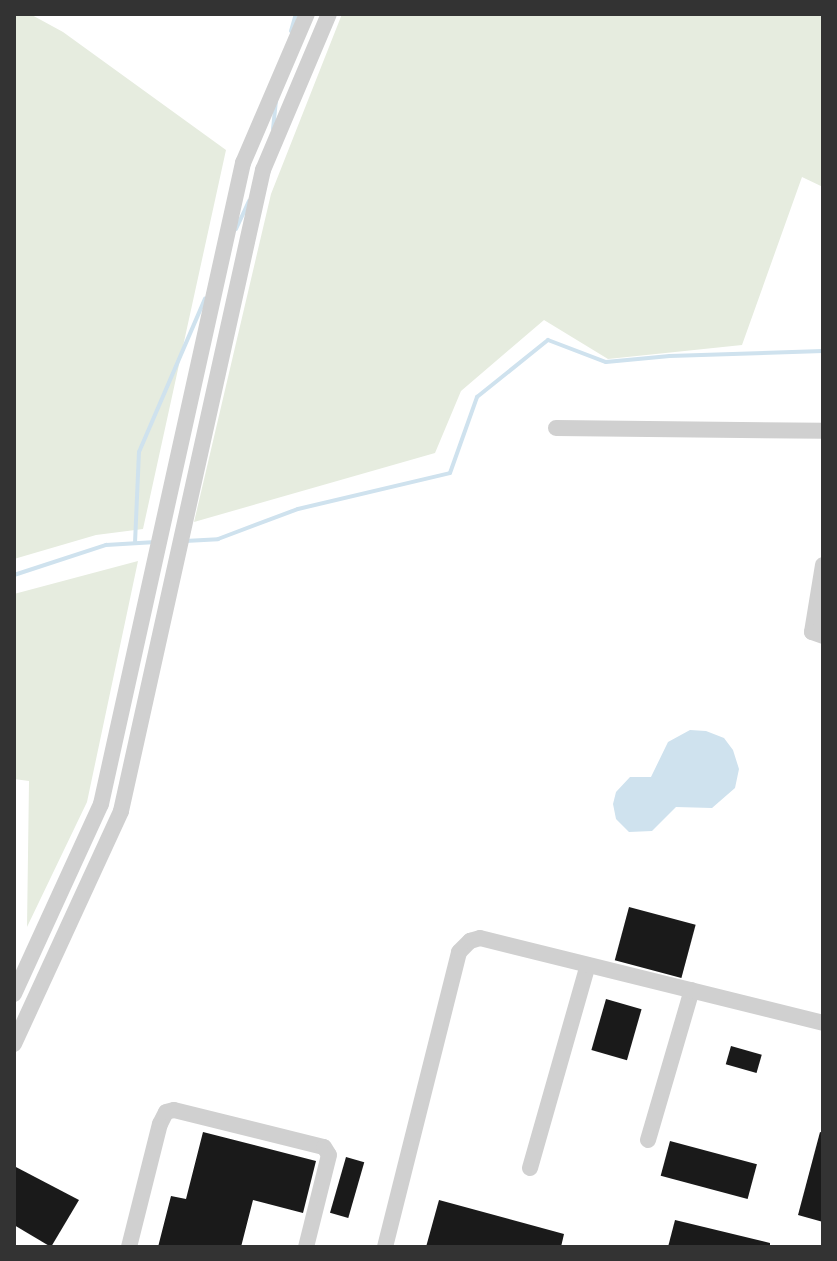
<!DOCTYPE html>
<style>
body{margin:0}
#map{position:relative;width:837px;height:1261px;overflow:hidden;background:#fff;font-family:Quicksand,sans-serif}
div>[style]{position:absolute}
.green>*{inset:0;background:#e6ecdf}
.water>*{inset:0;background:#cfe2ee}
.stream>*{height:4px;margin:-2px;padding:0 2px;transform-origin:2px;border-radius:2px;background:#cfe2ee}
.building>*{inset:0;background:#1a1a1a;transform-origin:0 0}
.minor>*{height:16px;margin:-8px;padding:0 8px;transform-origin:8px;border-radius:8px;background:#d0d0d0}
span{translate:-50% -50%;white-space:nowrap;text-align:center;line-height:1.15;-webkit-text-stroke:8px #fff;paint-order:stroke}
.frame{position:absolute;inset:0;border:16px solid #333;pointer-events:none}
</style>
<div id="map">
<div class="green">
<i style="clip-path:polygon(14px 14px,30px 14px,63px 32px,226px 150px,143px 529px,96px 535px,14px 559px)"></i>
<i style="clip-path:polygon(342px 14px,823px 14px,823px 187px,802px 177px,742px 345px,608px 359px,544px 320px,461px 391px,435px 453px,194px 522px,271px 194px)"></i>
<i style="clip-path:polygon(138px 561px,87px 802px,27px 927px,29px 781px,14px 779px,14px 594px)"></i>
</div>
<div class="water">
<i style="clip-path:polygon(690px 730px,706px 731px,724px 738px,733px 750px,739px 769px,735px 788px,712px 808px,676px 807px,652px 831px,629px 832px,616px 819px,613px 804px,616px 792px,630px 777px,651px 777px,668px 742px)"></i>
</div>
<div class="stream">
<i style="left:291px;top:31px;width:18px;rotate:-74deg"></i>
<i style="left:273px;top:129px;width:27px;rotate:-84deg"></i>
<i style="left:236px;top:229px;width:31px;rotate:-65deg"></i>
<i style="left:185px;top:541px;width:33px;rotate:-3deg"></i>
<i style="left:218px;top:539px;width:85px;rotate:-20.6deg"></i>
<i style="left:298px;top:509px;width:156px;rotate:-13.3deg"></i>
<i style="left:450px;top:473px;width:81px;rotate:-70.4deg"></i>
<i style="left:477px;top:397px;width:91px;rotate:-38.8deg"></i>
<i style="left:548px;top:340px;width:62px;rotate:20.8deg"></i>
<i style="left:606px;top:362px;width:64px;rotate:-5.4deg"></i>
<i style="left:670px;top:356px;width:153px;rotate:-1.9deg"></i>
<i style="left:135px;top:543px;width:91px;rotate:-87.5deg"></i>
<i style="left:139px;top:452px;width:167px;rotate:-66.7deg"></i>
<i style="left:14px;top:575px;width:97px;rotate:-18.1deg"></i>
<i style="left:106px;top:545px;width:50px;rotate:-3.4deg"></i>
</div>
<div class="building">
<i style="left:629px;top:907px;width:69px;height:55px;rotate:15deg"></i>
<i style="left:606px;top:999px;width:37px;height:53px;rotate:16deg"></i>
<i style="left:731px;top:1046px;width:32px;height:19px;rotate:16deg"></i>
<i style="clip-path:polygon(203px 1132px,316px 1161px,303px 1213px,253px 1200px,241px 1247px,158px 1247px,171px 1196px,186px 1199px)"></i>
<i style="clip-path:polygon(820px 1132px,823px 1133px,823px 1222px,798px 1215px)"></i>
<i style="left:670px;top:1141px;width:90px;height:36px;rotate:15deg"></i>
<i style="left:346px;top:1157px;width:19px;height:58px;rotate:16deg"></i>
<i style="clip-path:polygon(14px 1166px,79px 1200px,51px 1247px,14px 1225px)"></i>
<i style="clip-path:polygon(439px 1200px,564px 1234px,561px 1247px,426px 1247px)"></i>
<i style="clip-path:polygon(675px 1220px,770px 1243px,770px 1247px,668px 1247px)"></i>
</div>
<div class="minor">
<i style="left:556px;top:428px;width:267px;rotate:0.6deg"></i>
<i style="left:823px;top:565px;width:68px;rotate:99.3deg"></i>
<i style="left:812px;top:632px;width:12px;rotate:20deg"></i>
<i style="left:14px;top:994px;width:209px;rotate:-65.4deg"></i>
<i style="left:101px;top:804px;width:657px;rotate:-77.51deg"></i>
<i style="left:243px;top:163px;width:162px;rotate:-66.8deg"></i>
<i style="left:14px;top:1044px;width:256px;rotate:-65.3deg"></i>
<i style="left:121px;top:811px;width:657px;rotate:-77.51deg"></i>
<i style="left:263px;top:170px;width:169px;rotate:-67.1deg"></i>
<i style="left:648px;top:1140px;width:156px;rotate:-73.7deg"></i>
<i style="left:530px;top:1168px;width:211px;rotate:-74.1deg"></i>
<i style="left:129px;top:1247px;width:127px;rotate:-75.9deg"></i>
<i style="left:160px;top:1124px;width:13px;rotate:-63deg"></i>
<i style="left:166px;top:1112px;width:8px;rotate:-14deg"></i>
<i style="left:174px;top:1110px;width:154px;rotate:13.9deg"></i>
<i style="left:324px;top:1147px;width:9px;rotate:58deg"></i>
<i style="left:329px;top:1155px;width:95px;rotate:104deg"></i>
<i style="left:385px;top:1247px;width:304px;rotate:-75.9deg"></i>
<i style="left:459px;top:952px;width:16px;rotate:-45deg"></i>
<i style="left:470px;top:941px;width:10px;rotate:-17deg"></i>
<i style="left:480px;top:938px;width:353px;rotate:13.9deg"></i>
</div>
<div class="frame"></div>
</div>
